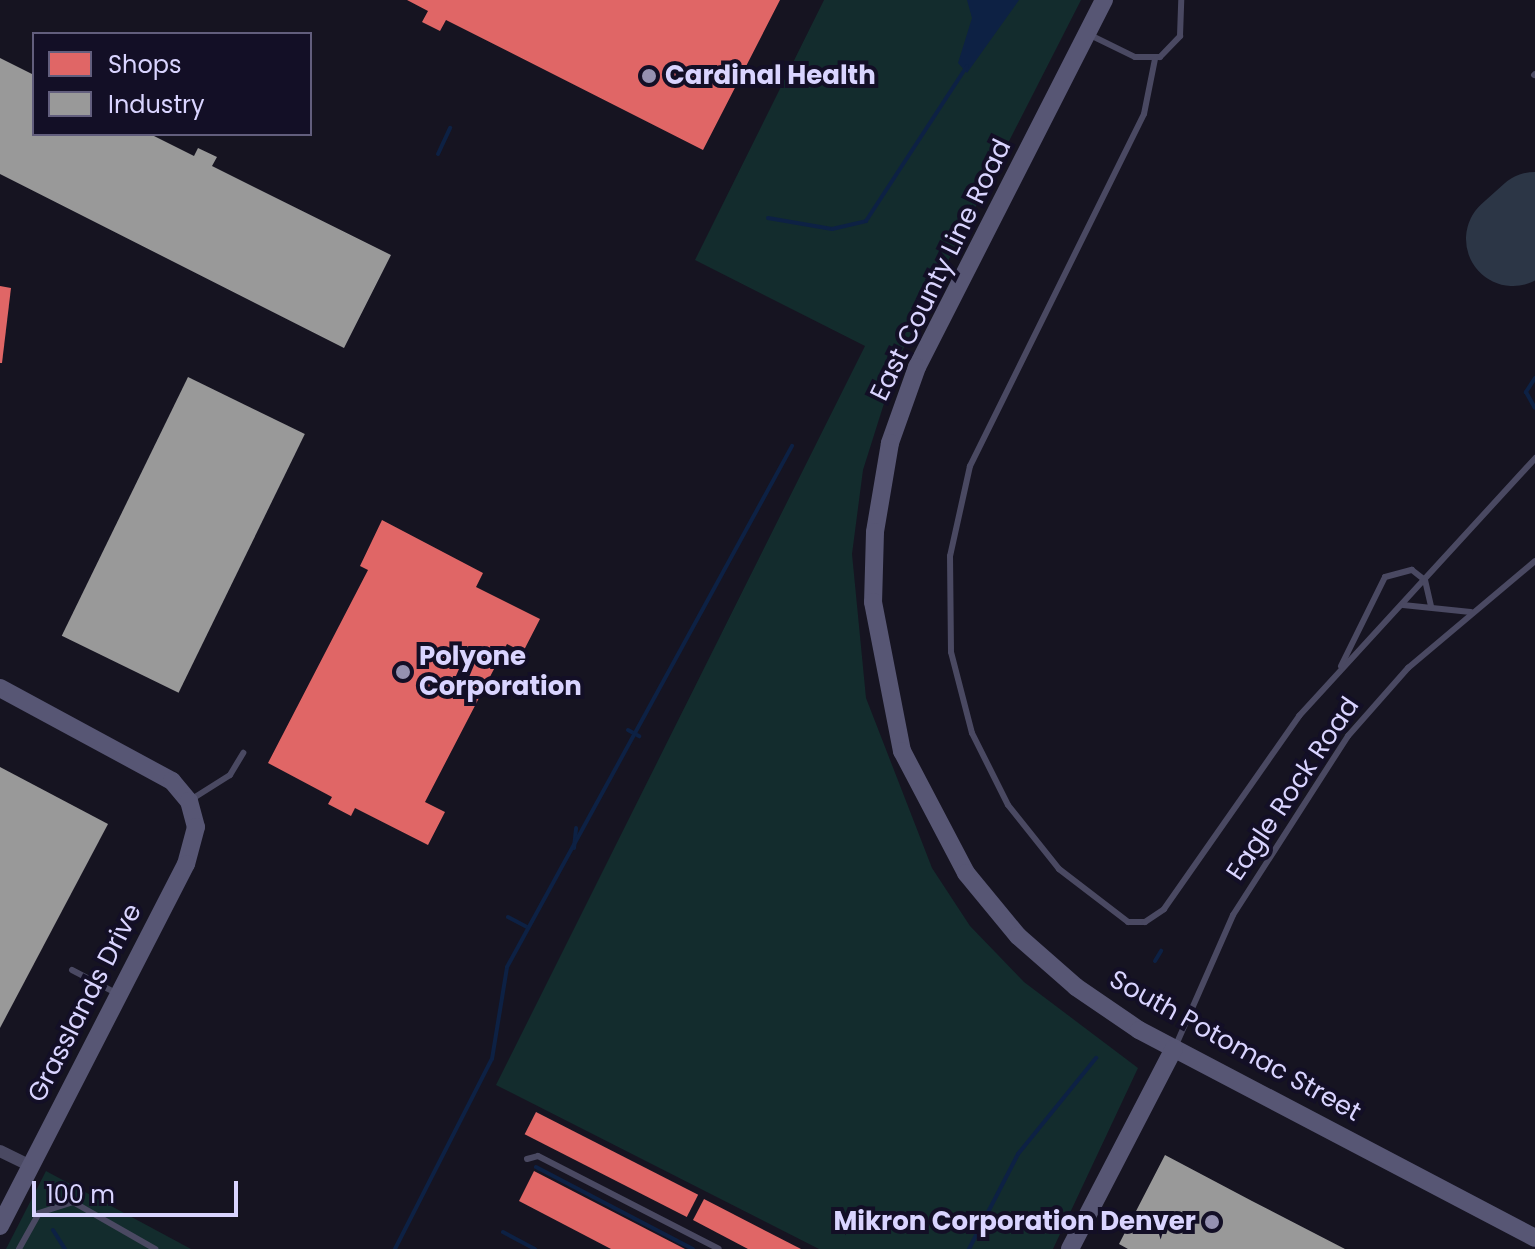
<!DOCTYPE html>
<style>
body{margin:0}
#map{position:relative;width:1535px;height:1249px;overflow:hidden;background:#161421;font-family:Poppins,sans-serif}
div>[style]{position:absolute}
.green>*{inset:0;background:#132c2d}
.water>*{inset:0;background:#0d2144}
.shops>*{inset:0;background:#e06666;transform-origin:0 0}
.industry>*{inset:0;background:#999;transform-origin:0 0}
.stream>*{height:4px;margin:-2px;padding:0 2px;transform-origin:2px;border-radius:2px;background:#0d2144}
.taxiway>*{height:38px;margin:-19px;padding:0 19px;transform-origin:19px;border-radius:19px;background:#2c3646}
.runway>*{height:94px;margin:-47px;padding:0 47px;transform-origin:47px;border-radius:47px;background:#2c3646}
.lane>*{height:6px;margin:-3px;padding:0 3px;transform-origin:3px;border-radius:3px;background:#4a4962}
.street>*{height:12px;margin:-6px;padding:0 6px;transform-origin:6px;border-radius:6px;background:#4a4962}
.secondary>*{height:18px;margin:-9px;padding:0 9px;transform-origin:9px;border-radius:9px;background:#575674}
.dots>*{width:22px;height:22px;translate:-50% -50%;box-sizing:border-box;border:4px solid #130f26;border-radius:50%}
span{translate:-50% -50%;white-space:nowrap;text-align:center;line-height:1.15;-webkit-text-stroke:8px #130f26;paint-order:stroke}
.poi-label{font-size:26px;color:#d9d4ff;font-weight:700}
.left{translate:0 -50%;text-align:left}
.right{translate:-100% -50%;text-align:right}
.street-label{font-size:26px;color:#d9d4ff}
.legend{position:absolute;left:32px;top:32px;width:280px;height:104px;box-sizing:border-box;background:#130f26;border:2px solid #625e7d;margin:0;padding:10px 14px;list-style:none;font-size:24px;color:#d9d4ff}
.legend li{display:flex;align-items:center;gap:16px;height:40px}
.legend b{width:40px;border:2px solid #625e7d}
.scale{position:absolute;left:32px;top:1181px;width:206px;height:36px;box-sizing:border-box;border:4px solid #d9d4ff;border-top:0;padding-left:10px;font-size:24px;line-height:28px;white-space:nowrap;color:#d9d4ff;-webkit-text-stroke:6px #130f26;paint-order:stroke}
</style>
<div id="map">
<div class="green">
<i style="clip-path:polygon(824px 0,1081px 0,898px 359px,863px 470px,852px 554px,866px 698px,932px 868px,970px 926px,1024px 982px,1138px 1068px,1053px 1249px,819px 1249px,496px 1085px,865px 346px,695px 260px)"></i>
<i style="clip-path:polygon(46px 1171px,191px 1249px,6px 1249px)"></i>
</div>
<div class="water">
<i style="clip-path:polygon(967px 0,1019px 0,967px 73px,958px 63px,972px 18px)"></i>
</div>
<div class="shops">
<i style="clip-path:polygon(407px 0,780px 0,703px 150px,446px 20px,440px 31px,422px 22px,428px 11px)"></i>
<i style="clip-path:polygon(0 286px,11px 288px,2px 363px,0 363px)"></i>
<i style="clip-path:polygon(382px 520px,483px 573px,476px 587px,540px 619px,523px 652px,507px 644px,425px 802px,445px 812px,428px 845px,355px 808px,351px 816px,328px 804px,332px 797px,268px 763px,368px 570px,360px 566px)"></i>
<i style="left:536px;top:1112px;width:182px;height:25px;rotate:27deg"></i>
<i style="clip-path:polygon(534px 1171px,685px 1249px,611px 1249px,519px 1201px)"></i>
<i style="clip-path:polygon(704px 1199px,801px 1249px,748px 1249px,693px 1220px)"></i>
</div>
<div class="industry">
<i style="clip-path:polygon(0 58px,34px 75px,34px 134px,150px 134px,194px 156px,198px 148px,217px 157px,212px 166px,391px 255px,344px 348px,0 174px)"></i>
<i style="left:188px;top:377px;width:130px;height:288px;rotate:26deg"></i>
<i style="clip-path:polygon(0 767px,108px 824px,0 1028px)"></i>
<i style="clip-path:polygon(1165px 1155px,1252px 1201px,1345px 1249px,1128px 1249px,1119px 1244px)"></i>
</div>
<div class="stream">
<i style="left:438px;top:154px;width:29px;rotate:-65deg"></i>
<i style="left:768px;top:218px;width:65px;rotate:9.8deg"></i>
<i style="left:832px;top:229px;width:35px;rotate:-13deg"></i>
<i style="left:866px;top:221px;width:185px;rotate:-56.9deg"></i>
<i style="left:1535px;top:378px;width:17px;rotate:123deg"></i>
<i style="left:1526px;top:392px;width:18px;rotate:61deg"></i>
<i style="left:628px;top:730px;width:13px;rotate:29deg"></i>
<i style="left:574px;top:848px;width:20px;rotate:-84deg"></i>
<i style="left:508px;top:917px;width:21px;rotate:28deg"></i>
<i style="left:1155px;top:961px;width:12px;rotate:-59deg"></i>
<i style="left:536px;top:1167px;width:177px;rotate:27.6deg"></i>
<i style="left:53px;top:1230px;width:22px;rotate:58deg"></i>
<i style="left:503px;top:1232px;width:36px;rotate:28deg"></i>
<i style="left:395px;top:1249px;width:213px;rotate:-63deg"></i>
<i style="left:492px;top:1059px;width:93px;rotate:-80.7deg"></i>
<i style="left:507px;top:967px;width:594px;rotate:-61.32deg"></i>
<i style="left:969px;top:1249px;width:107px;rotate:-62.7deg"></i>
<i style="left:1018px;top:1154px;width:124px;rotate:-50.9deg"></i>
</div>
<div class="taxiway">
<i style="left:1523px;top:230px;width:18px;rotate:47deg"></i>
</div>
<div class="runway">
<i style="left:1513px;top:239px;width:30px;rotate:-42deg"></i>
</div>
<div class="lane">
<i style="left:1088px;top:34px;width:52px;rotate:26.1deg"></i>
<i style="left:1135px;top:57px;width:25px"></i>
<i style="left:1160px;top:57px;width:29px;rotate:-46deg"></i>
<i style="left:1180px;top:36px;width:36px;rotate:-88deg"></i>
<i style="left:1155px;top:59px;width:56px;rotate:101.3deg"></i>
<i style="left:1144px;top:114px;width:393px;rotate:116.3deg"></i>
<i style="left:970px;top:466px;width:92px;rotate:102.5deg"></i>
<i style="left:950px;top:556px;width:96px;rotate:89.4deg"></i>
<i style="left:951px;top:652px;width:84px;rotate:75.5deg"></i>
<i style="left:972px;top:733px;width:80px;rotate:63.4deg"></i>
<i style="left:1008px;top:805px;width:82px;rotate:51.4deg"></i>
<i style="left:1059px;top:869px;width:87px;rotate:37.5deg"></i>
<i style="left:1128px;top:922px;width:17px"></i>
<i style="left:1145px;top:922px;width:23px;rotate:-34deg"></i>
<i style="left:1164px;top:909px;width:236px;rotate:-55deg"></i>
<i style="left:1299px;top:716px;width:350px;rotate:-47.5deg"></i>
<i style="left:1534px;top:75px;width:1px;rotate:-45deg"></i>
<i style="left:1403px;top:605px;width:68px;rotate:5.9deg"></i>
<i style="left:1341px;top:666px;width:99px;rotate:-63.7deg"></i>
<i style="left:1385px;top:577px;width:28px;rotate:-15deg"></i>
<i style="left:1412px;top:570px;width:16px;rotate:38deg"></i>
<i style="left:1425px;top:580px;width:27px;rotate:77deg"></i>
<i style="left:192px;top:799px;width:45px;rotate:-32.3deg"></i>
<i style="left:230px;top:775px;width:26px;rotate:-59deg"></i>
<i style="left:72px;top:970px;width:52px;rotate:27.6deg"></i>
<i style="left:1176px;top:1045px;width:142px;rotate:-66.3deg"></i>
<i style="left:1233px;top:915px;width:213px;rotate:-57.3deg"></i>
<i style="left:1348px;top:736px;width:91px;rotate:-48.6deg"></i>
<i style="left:1408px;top:668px;width:166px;rotate:-40.1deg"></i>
<i style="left:527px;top:1159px;width:11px;rotate:-15deg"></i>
<i style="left:538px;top:1156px;width:203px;rotate:27.2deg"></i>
<i style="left:19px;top:1249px;width:41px;rotate:-60.9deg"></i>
<i style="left:39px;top:1213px;width:36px;rotate:-18deg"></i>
<i style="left:73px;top:1202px;width:95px;rotate:29.8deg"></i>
</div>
<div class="street">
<i style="left:0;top:1151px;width:34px;rotate:26deg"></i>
</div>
<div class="secondary">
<i style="left:1104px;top:0;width:412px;rotate:117deg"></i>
<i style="left:917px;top:367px;width:81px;rotate:109.6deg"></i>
<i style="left:890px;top:443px;width:90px;rotate:99.6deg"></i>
<i style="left:875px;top:532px;width:70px;rotate:91.6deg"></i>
<i style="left:873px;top:602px;width:152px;rotate:79deg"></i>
<i style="left:902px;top:751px;width:138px;rotate:62.3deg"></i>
<i style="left:966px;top:873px;width:82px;rotate:50.5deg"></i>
<i style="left:1018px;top:936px;width:77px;rotate:41.3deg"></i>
<i style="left:1076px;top:987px;width:76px;rotate:34.3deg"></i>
<i style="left:1139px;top:1030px;width:447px;rotate:27.7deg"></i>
<i style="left:0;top:688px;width:196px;rotate:28.4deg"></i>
<i style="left:172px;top:781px;width:26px;rotate:50deg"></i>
<i style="left:189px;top:801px;width:27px;rotate:75deg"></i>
<i style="left:196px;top:827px;width:38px;rotate:105deg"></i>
<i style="left:186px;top:864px;width:407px;rotate:117.2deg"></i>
<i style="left:1070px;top:1249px;width:226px;rotate:-62.6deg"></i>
</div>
<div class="dots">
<i style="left:649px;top:76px;background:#9591b1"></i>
<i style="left:403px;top:672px;background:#9591b1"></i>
<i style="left:1212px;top:1222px;background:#9591b1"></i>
</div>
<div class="poi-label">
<span class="left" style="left:665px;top:76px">Cardinal Health</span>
<span class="left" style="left:419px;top:672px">Polyone<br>Corporation</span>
<span class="right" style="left:1196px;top:1222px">Mikron Corporation Denver</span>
</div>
<div class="street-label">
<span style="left:941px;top:270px;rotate:-64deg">East County Line Road</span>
<span style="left:1293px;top:789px;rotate:-56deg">Eagle Rock Road</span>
<span style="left:85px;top:1003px;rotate:-63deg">Grasslands Drive</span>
<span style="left:1235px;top:1046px;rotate:29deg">South Potomac Street</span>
</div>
<ul class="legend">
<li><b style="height:22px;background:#e06666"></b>Shops</li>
<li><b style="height:22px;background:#999"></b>Industry</li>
</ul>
<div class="scale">100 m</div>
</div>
